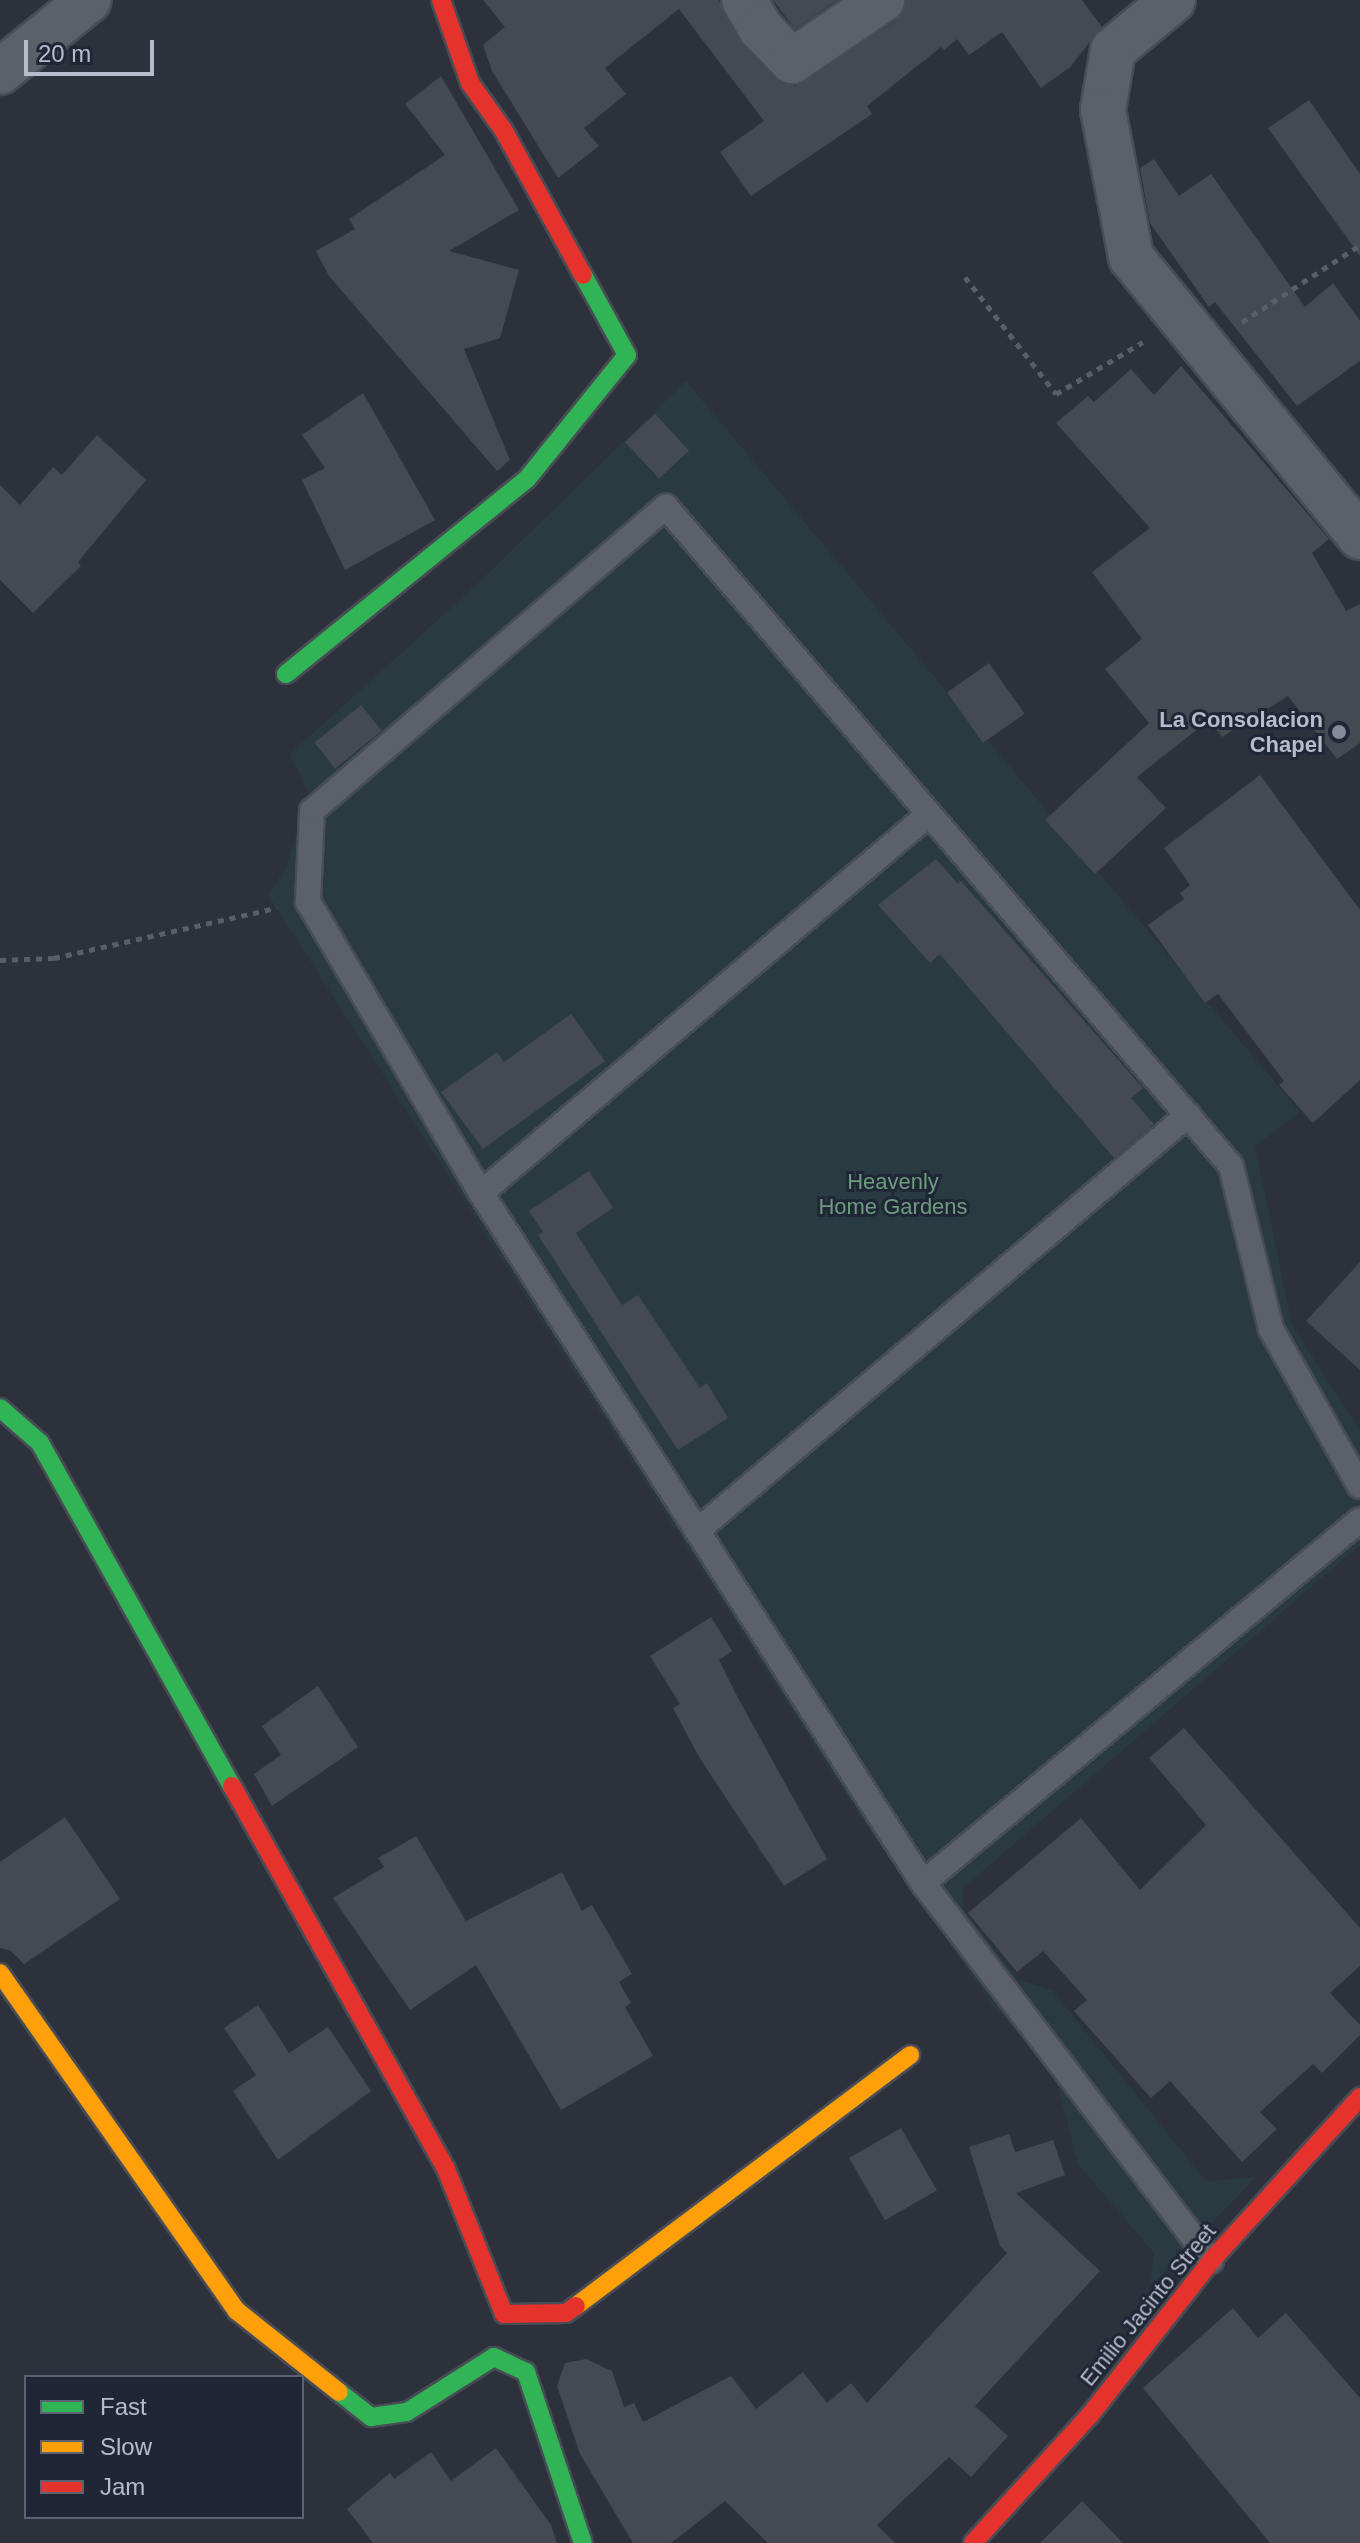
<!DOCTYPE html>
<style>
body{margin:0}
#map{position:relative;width:1360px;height:2543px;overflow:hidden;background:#2c313b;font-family:Arial,sans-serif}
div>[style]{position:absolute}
.green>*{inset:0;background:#293b41}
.building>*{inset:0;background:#454952;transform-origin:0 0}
.path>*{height:5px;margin-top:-2.5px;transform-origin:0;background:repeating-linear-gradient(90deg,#5a5e65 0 6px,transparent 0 12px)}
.roads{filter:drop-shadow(2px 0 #484c54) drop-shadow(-2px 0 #484c54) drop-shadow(0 2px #484c54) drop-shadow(0 -2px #484c54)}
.lane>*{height:24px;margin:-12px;padding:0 12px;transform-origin:12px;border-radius:12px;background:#5c6069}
.street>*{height:44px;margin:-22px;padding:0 22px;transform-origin:22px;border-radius:22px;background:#5c6069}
.fast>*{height:18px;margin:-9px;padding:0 9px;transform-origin:9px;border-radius:9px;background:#30b455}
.slow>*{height:18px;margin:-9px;padding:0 9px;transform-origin:9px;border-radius:9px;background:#ff9f0a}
.jam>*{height:18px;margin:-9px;padding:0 9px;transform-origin:9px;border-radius:9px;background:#e5322d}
.dots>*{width:22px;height:22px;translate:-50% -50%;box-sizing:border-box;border:4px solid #1f2636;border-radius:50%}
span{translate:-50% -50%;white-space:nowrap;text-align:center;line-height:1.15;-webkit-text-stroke:6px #1f2636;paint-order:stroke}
.poi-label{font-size:22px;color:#b7bccb;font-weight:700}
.right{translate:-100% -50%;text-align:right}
.park-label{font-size:22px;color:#6e9c7e}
.street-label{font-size:22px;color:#b7bccb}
.legend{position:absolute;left:24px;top:2375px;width:280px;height:144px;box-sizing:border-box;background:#1f2636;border:2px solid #5c6272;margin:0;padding:10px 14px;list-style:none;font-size:24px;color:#b7bccb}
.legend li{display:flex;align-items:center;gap:16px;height:40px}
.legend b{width:40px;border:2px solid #5c6272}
.scale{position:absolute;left:24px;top:40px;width:130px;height:36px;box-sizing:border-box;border:4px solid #b7bccb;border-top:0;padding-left:10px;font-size:24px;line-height:28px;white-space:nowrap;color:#b7bccb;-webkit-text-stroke:6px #1f2636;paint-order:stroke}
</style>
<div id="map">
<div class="green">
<i style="clip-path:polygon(686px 381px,1300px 1112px,1255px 1146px,1292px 1325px,1360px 1431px,1360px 1545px,963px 1888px,963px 1908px,1019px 1980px,1052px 1990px,1206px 2181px,1256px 2177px,1150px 2287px,1154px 2253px,1078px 2164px,1054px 2072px,994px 2007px,859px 1815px,268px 895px,286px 867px,309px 793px,290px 754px,473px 588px)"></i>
</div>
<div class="building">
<i style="clip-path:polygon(483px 0,719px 0,742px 45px,775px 79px,795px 86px,896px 21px,907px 0,1082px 0,1102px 27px,1070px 67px,1041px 88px,1002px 32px,969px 55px,957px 39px,944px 50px,941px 47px,867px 106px,872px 114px,751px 196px,720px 152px,764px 121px,679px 9px,605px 68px,626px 94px,584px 128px,599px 146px,558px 178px,492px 71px,483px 45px,505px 27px)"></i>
<i style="clip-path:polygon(773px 0,837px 0,795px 29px)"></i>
<i style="clip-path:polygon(441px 76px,519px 210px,449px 251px,519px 270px,500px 338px,464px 349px,510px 460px,497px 471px,329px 276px,316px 251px,355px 229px,349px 219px,445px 155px,405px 104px)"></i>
<i style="clip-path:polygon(1309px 100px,1360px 174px,1360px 256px,1268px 128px)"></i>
<i style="clip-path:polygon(1154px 159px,1179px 196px,1211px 174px,1305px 307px,1333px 283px,1360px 321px,1360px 361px,1297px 406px,1215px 302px,1209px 307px,1150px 223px,1140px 168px)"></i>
<i style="clip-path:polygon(1181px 366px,1329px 539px,1312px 553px,1346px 611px,1360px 604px,1360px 743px,1337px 759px,1288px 696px,1222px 737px,1209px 720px,1137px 777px,1166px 808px,1095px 874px,1045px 820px,1149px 723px,1105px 669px,1142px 639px,1092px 572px,1150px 528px,1056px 423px,1088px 396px,1094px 402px,1131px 369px,1154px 395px)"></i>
<i style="clip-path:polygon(363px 393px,435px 520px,345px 570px,302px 480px,325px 468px,302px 435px)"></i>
<i style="left:655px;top:414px;width:50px;height:41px;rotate:47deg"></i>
<i style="clip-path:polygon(97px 435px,146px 480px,78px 562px,81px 566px,33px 613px,0 580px,0 485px,20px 505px,53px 467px,62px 475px)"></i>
<i style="left:989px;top:663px;width:62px;height:51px;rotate:55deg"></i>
<i style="left:361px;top:705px;width:33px;height:60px;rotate:51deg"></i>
<i style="clip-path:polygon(1260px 775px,1360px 910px,1360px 1080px,1313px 1123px,1279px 1085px,1284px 1081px,1218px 994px,1205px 1003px,1148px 925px,1184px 899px,1180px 893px,1190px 885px,1164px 848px)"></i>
<i style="clip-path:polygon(936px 859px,958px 884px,961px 881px,1143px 1088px,1131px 1098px,1154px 1124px,1114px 1158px,940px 954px,930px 963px,878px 905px)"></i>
<i style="clip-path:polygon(571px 1014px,605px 1061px,483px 1149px,441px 1092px,497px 1052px,504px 1062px)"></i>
<i style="clip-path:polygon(589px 1171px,613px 1208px,576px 1233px,622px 1305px,638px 1295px,700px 1388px,707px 1383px,728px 1418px,678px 1450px,538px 1235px,543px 1232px,529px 1211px)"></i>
<i style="clip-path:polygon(1360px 1262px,1360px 1370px,1306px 1321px)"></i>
<i style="clip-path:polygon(711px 1617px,732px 1651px,719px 1660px,738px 1698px,827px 1859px,784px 1886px,699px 1757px,673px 1708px,680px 1704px,650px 1656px)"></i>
<i style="clip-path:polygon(318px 1686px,358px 1747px,272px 1806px,254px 1774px,281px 1755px,262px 1726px)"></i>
<i style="clip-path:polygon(1184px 1728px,1360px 1928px,1360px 1966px,1330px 1993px,1360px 2025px,1360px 2035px,1322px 2073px,1313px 2064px,1260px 2112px,1277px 2129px,1242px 2162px,1170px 2081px,1151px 2098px,1074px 2011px,1087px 2000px,1043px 1951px,1017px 1972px,968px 1913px,1081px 1818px,1140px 1890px,1206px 1825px,1149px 1758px)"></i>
<i style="clip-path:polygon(65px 1817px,120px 1899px,24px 1964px,11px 1951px,0 1948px,0 1862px)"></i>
<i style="clip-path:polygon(416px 1836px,466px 1921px,562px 1872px,582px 1911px,592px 1905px,632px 1974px,619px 1982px,631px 2003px,625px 2007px,653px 2056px,561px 2110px,476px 1965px,410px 2010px,333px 1898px,384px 1867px,378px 1858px)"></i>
<i style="clip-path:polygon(258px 2005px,289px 2053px,328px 2027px,371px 2091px,278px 2160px,233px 2091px,256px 2075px,224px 2028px)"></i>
<i style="left:901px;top:2128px;width:72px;height:60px;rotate:60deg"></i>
<i style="clip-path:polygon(1009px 2134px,1015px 2152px,1053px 2140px,1065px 2175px,1016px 2193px,1100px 2271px,975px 2406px,1008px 2436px,971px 2477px,949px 2457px,877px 2525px,895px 2543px,768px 2543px,725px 2501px,671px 2543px,633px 2543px,580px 2454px,557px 2386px,565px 2363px,586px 2359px,612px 2371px,624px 2407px,634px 2403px,643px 2422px,731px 2376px,756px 2409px,803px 2372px,827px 2403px,851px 2383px,867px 2403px,1007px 2253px,1000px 2246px,969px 2147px)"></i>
<i style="clip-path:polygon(1233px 2308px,1258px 2338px,1286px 2313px,1360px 2398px,1360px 2543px,1270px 2543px,1143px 2388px)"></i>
<i style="clip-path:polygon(496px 2448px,551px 2525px,557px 2543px,373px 2543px,347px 2509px,390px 2473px,394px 2479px,431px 2452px,451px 2481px)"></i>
<i style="clip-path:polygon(1082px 2501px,1123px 2543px,1040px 2543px)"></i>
</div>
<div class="path">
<i style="left:965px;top:277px;width:148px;rotate:52.1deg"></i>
<i style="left:1056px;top:394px;width:101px;rotate:-30.9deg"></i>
<i style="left:1242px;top:322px;width:141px;rotate:-33.1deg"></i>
<i style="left:0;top:960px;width:54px;rotate:-2.1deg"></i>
<i style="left:54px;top:958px;width:228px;rotate:-12.7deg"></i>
</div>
<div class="roads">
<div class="lane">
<i style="left:481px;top:1193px;width:587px;rotate:-40.23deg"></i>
<i style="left:697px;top:1531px;width:644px;rotate:-40.27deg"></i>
<i style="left:923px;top:1883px;width:568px;rotate:-39.72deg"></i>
<i style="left:1211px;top:2261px;width:475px;rotate:-127.3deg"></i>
<i style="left:923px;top:1883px;width:819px;rotate:-122.64deg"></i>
<i style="left:481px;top:1193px;width:339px;rotate:-120.7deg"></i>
<i style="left:308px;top:902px;width:91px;rotate:-87.5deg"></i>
<i style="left:312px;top:811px;width:467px;rotate:-40.7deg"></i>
<i style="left:666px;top:507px;width:868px;rotate:49.39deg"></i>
<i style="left:1231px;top:1166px;width:168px;rotate:76.2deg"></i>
<i style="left:1271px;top:1329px;width:180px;rotate:60.5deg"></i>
</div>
<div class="street">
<i style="left:744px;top:0;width:32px;rotate:60deg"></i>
<i style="left:760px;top:28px;width:46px;rotate:45.9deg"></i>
<i style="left:792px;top:61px;width:109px;rotate:-34.1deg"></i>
<i style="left:1173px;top:0;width:78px;rotate:140.2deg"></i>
<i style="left:1113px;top:50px;width:61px;rotate:99.5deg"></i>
<i style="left:1103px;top:110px;width:150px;rotate:79.2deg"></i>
<i style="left:1131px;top:257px;width:362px;rotate:50.7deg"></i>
<i style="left:0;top:72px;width:114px;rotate:-39deg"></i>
</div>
<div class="fast">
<i style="left:286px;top:674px;width:310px;rotate:-39deg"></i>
<i style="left:527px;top:479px;width:159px;rotate:-51.1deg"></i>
<i style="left:627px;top:355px;width:91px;rotate:-118.8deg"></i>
<i style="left:0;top:1408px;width:53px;rotate:41.2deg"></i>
<i style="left:40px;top:1443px;width:393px;rotate:60.8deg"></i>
<i style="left:339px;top:2392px;width:41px;rotate:38deg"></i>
<i style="left:371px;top:2417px;width:36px;rotate:-8deg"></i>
<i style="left:407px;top:2412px;width:103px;rotate:-32.3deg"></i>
<i style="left:494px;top:2357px;width:35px;rotate:25deg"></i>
<i style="left:526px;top:2372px;width:180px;rotate:71.6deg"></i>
</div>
<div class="slow">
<i style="left:0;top:1973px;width:413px;rotate:55deg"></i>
<i style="left:237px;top:2311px;width:130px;rotate:38.5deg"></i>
<i style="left:576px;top:2306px;width:418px;rotate:-36.9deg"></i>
</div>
<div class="jam">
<i style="left:441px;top:0;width:88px;rotate:70.7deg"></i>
<i style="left:470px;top:83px;width:59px;rotate:54.7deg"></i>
<i style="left:504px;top:131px;width:164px;rotate:61.3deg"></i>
<i style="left:232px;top:1786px;width:439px;rotate:60.8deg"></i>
<i style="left:446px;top:2169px;width:156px;rotate:68.2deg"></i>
<i style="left:504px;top:2314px;width:62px;rotate:-0.9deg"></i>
<i style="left:566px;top:2313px;width:12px;rotate:-35deg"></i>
<i style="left:973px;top:2543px;width:173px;rotate:-47.6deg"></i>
<i style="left:1090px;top:2415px;width:196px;rotate:-51.8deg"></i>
<i style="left:1211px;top:2261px;width:222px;rotate:-47.7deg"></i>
</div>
</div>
<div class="dots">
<i style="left:1339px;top:732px;background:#868b99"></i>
</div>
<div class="poi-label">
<span class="right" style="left:1323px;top:732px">La Consolacion<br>Chapel</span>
</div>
<div class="park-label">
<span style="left:893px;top:1194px">Heavenly<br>Home Gardens</span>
</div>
<div class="street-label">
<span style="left:1148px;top:2305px;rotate:-51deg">Emilio Jacinto Street</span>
</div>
<ul class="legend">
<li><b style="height:10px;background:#30b455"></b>Fast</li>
<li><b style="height:10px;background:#ff9f0a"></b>Slow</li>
<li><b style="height:10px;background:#e5322d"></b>Jam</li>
</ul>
<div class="scale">20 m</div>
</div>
